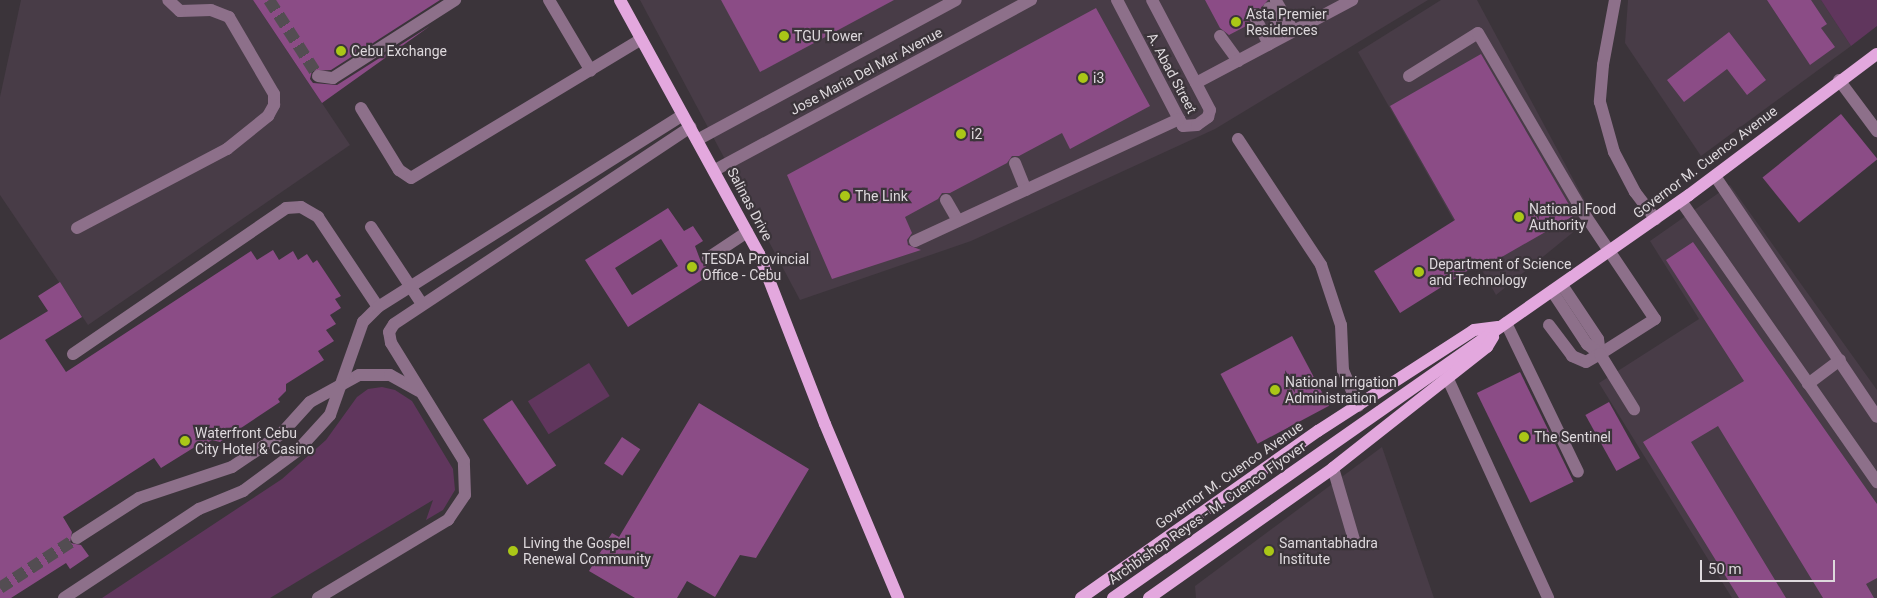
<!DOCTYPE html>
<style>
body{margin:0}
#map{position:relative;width:1877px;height:598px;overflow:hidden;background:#3b343a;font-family:Roboto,sans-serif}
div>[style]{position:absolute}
.built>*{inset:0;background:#483c47}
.green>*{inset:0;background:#60365d;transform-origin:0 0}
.building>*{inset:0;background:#8b4c86;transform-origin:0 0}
.minor-tunnel>*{height:12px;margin-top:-6px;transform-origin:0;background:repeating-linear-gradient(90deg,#534d52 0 12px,transparent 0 18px)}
.minor>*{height:12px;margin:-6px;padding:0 6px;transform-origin:6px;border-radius:6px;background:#8d708a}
.major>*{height:12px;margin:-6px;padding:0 6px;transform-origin:6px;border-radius:6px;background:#e3a8de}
.dots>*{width:14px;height:14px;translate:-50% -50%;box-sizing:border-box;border:2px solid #3b343a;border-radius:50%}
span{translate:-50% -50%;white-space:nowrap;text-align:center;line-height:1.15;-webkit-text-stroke:4.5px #3b343a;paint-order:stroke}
.poi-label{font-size:14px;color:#ded9dd}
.left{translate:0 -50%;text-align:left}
.street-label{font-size:14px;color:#ded9dd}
.scale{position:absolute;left:1700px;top:560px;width:135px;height:22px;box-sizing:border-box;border:2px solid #ded9dd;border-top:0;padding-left:6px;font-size:15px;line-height:18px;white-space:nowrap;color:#ded9dd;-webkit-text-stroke:4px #3b343a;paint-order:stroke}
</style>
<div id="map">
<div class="built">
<i style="clip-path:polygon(21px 0,253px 0,350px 145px,88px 325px,0 195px,0 97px)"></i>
<i style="clip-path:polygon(640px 0,1428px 0,1215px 129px,971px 241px,800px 300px)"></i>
<i style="clip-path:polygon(1441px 0,1477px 0,1593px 216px,1496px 295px,1358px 52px)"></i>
<i style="clip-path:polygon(1628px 0,1821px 0,1851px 46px,1701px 156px,1625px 43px)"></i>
<i style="clip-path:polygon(1730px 185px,1877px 390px,1877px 598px,1732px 598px,1599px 383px,1699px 319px,1650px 241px)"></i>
<i style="clip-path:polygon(1382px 447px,1434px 598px,1196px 598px,1195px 586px)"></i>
</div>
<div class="green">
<i style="clip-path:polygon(1821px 0,1877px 0,1877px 26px,1851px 46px)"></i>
<i style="left:589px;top:363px;width:39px;height:72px;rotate:58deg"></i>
<i style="clip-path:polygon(382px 387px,395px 390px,412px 401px,453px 469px,455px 490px,443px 510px,426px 520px,433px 500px,270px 598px,102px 598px,282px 479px,326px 440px,357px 397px,368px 389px)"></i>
</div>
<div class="building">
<i style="clip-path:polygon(253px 0,440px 0,331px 70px,312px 71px,310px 79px,313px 83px,337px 85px,430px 26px,322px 103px)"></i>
<i style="clip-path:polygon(721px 0,894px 0,760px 72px)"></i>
<i style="clip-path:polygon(1205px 0,1268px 0,1261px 8px,1265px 16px,1259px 8px,1251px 8px,1246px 14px,1250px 24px,1229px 35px,1220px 28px)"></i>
<i style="clip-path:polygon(1767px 0,1811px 0,1827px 24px,1821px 28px,1835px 47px,1810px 65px)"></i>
<i style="clip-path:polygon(1096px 8px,1150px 106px,1070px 149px,1062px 133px,1019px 156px,1012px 156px,1007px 163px,950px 193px,942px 193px,938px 199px,905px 217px,912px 233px,907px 240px,908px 245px,921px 250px,832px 279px,787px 175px)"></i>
<i style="clip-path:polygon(1729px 32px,1766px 80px,1747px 95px,1727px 69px,1684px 102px,1667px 80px)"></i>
<i style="clip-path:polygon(1481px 54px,1575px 215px,1486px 266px,1483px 261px,1400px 313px,1374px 271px,1455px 220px,1390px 106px)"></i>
<i style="left:1841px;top:114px;width:58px;height:101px;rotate:51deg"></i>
<i style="clip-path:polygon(evenodd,668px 208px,684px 231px,693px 226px,703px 241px,695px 246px,701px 262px,713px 273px,628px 327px,585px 260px,668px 208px,661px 239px,678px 266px,632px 295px,615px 268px,661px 239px)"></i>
<i style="clip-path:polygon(1693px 242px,1877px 504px,1877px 578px,1866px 584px,1874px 598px,1823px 598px,1718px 426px,1691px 442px,1786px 598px,1739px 598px,1643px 442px,1744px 381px,1666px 260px)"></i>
<i style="clip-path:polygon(273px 250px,279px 260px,293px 251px,298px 260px,307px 254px,313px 263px,317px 260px,341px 296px,335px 299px,341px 308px,330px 315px,336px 324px,326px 330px,334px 341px,318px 351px,324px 360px,286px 384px,286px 391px,278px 399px,280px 402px,220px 442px,212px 440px,200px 448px,198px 445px,161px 468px,154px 458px,63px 517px,72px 532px,70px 543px,81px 545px,89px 556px,70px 569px,66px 563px,11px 598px,0 598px,0 340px,48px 311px,38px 296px,60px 282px,82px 317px,45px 340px,66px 372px,251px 251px,257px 260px)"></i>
<i style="left:1292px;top:336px;width:79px;height:81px;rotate:62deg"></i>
<i style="left:1520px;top:372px;width:122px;height:48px;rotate:64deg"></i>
<i style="left:512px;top:400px;width:79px;height:35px;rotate:56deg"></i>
<i style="left:1609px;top:402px;width:64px;height:27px;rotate:61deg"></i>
<i style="clip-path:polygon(699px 403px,809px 469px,756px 558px,740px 555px,715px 597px,687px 581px,677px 598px,635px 598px,589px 571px,612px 533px,619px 537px)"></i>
<i style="left:622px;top:437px;width:22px;height:32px;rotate:34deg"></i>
</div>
<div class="minor-tunnel">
<i style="left:269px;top:0;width:90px;rotate:57.2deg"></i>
<i style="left:0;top:588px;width:92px;rotate:-33deg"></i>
</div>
<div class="minor">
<i style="left:549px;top:0;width:82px;rotate:59.4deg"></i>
<i style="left:1117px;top:0;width:134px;rotate:62.5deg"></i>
<i style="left:1179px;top:119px;width:8px;rotate:60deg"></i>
<i style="left:1183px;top:126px;width:14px;rotate:-4deg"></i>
<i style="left:1197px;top:125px;width:14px;rotate:-36deg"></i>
<i style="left:1208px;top:117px;width:7px;rotate:-74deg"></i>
<i style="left:1210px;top:110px;width:124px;rotate:-117.8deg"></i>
<i style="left:1615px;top:0;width:66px;rotate:100.5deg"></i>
<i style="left:1603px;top:65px;width:37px;rotate:95deg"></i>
<i style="left:1600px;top:102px;width:52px;rotate:74.4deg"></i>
<i style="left:1614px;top:152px;width:45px;rotate:62.3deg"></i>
<i style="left:1635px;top:192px;width:34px;rotate:53deg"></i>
<i style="left:1276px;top:1px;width:34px;rotate:60deg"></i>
<i style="left:1269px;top:8px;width:31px;rotate:59deg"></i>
<i style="left:1254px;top:15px;width:33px;rotate:63deg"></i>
<i style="left:1220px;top:36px;width:31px;rotate:54deg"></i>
<i style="left:318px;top:76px;width:15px;rotate:8deg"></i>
<i style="left:333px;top:78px;width:145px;rotate:-32.6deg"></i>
<i style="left:1409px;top:76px;width:81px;rotate:-31.9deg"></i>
<i style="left:1478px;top:33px;width:208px;rotate:59.6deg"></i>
<i style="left:1583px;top:212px;width:129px;rotate:56.1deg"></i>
<i style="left:1655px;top:319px;width:65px;rotate:147.5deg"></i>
<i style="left:1839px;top:80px;width:64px;rotate:53.3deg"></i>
<i style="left:1196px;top:83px;width:177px;rotate:-28deg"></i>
<i style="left:361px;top:108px;width:73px;rotate:58.5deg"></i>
<i style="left:399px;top:170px;width:14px;rotate:34deg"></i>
<i style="left:411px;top:178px;width:269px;rotate:-31.1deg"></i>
<i style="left:1238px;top:139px;width:151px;rotate:56.6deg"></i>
<i style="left:1321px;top:265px;width:63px;rotate:71.6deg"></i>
<i style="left:1341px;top:325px;width:45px;rotate:87.5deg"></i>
<i style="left:1343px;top:370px;width:39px;rotate:67deg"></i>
<i style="left:697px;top:140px;width:294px;rotate:-28.4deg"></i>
<i style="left:1015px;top:163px;width:29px;rotate:68deg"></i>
<i style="left:715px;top:170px;width:359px;rotate:-28.3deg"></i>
<i style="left:1715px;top:176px;width:290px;rotate:56.1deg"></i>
<i style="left:946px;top:200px;width:24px;rotate:60deg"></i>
<i style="left:1681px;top:201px;width:343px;rotate:55.1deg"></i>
<i style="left:371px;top:227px;width:92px;rotate:56.5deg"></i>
<i style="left:77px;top:228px;width:170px;rotate:-27.8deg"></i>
<i style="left:227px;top:149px;width:53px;rotate:-38.8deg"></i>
<i style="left:268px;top:116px;width:13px;rotate:-61deg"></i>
<i style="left:274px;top:105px;width:11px;rotate:-90deg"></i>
<i style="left:274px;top:94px;width:89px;rotate:-120.3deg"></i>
<i style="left:229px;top:17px;width:19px;rotate:-159deg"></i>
<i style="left:211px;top:10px;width:31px;rotate:178deg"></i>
<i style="left:180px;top:11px;width:16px;rotate:-137deg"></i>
<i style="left:915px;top:241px;width:291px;rotate:-24.8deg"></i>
<i style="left:708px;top:258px;width:47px;rotate:-33.7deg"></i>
<i style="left:1562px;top:285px;width:65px;rotate:56.3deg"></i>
<i style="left:1598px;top:339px;width:15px;rotate:82deg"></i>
<i style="left:1552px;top:291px;width:64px;rotate:56.6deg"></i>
<i style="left:1587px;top:344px;width:16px;rotate:38deg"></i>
<i style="left:1506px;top:323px;width:165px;rotate:64.2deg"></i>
<i style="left:1549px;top:325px;width:39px;rotate:53deg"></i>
<i style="left:1572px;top:356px;width:15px;rotate:23deg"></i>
<i style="left:1586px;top:362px;width:16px;rotate:-30deg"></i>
<i style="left:1600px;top:354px;width:65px;rotate:58.3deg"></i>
<i style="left:73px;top:354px;width:258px;rotate:-34.4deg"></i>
<i style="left:286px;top:208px;width:15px;rotate:-4deg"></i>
<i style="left:301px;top:207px;width:20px;rotate:30deg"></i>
<i style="left:318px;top:217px;width:108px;rotate:56.3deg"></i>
<i style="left:1447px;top:377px;width:243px;rotate:65.4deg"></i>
<i style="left:1808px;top:384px;width:40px;rotate:-37deg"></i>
<i style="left:1333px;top:468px;width:75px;rotate:73.7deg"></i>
<i style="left:77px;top:538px;width:74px;rotate:-32.8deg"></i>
<i style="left:139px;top:498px;width:98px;rotate:-18.4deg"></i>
<i style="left:232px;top:467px;width:59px;rotate:-34deg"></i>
<i style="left:281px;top:434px;width:43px;rotate:-47.8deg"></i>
<i style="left:310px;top:402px;width:56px;rotate:-28.9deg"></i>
<i style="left:359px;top:375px;width:31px"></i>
<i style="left:390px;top:375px;width:33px;rotate:29deg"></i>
<i style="left:64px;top:598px;width:162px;rotate:-33.4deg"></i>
<i style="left:199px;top:509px;width:48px;rotate:-22.2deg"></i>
<i style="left:243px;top:491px;width:67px;rotate:-36.5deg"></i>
<i style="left:297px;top:451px;width:49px;rotate:-47.5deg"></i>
<i style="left:330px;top:415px;width:99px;rotate:-70.5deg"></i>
<i style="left:363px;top:322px;width:21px;rotate:-45deg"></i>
<i style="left:378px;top:307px;width:360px;rotate:-32.2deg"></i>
<i style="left:318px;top:598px;width:152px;rotate:-31deg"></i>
<i style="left:448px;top:520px;width:30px;rotate:-56deg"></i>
<i style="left:465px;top:495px;width:34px;rotate:-92deg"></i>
<i style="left:464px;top:461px;width:139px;rotate:-121.7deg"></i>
<i style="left:391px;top:343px;width:11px;rotate:-100deg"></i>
<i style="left:389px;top:332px;width:9px;rotate:-58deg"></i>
<i style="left:394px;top:324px;width:356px;rotate:-33.6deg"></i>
</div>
<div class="major">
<i style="left:620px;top:0;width:290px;rotate:61.3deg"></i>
<i style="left:759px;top:254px;width:182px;rotate:68.8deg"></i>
<i style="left:825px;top:424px;width:189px;rotate:67.2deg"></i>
<i style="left:1081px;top:598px;width:290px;rotate:-35.2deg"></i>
<i style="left:1318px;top:431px;width:186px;rotate:-32.9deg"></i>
<i style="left:1474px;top:330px;width:24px;rotate:-7deg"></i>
<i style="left:1113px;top:598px;width:703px;rotate:-34.98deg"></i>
<i style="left:1689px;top:195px;width:235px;rotate:-36.9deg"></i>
<i style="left:1149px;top:598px;width:225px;rotate:-35.2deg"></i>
<i style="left:1333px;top:468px;width:196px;rotate:-38.2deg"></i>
<i style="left:1487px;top:347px;width:12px;rotate:-59deg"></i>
</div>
<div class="dots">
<i style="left:1236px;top:22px;background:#aac717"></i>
<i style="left:784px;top:36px;background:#aac717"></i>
<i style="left:341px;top:51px;background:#aac717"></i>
<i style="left:1083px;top:78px;background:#aac717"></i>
<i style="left:961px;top:134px;background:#aac717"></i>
<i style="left:845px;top:196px;background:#aac717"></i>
<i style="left:1519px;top:217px;background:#aac717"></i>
<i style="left:692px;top:267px;background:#aac717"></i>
<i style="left:1419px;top:272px;background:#aac717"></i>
<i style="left:1275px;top:390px;background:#aac717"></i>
<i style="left:1524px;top:437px;background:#aac717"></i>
<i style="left:185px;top:441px;background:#aac717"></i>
<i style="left:513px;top:551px;background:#aac717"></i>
<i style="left:1269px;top:551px;background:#aac717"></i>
</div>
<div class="poi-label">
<span class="left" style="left:1246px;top:22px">Asta Premier<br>Residences</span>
<span class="left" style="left:794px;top:36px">TGU Tower</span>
<span class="left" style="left:351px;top:51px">Cebu Exchange</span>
<span class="left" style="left:1093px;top:78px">i3</span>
<span class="left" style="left:971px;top:134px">i2</span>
<span class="left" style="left:855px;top:196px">The Link</span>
<span class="left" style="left:1529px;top:217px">National Food<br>Authority</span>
<span class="left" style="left:702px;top:267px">TESDA Provincial<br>Office - Cebu</span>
<span class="left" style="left:1429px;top:272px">Department of Science<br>and Technology</span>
<span class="left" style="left:1285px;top:390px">National Irrigation<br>Administration</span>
<span class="left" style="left:195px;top:441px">Waterfront Cebu<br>City Hotel &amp; Casino</span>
<span class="left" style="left:1534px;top:437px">The Sentinel</span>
<span class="left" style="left:523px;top:551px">Living the Gospel<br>Renewal Community</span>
<span class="left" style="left:1279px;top:551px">Samantabhadra<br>Institute</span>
</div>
<div class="street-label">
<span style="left:866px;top:71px;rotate:-28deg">Jose Maria Del Mar Avenue</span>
<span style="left:1172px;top:73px;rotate:62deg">A. Abad Street</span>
<span style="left:1705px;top:162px;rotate:-37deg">Governor M. Cuenco Avenue</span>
<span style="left:750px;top:204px;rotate:62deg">Salinas Drive</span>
<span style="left:1229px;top:475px;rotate:-35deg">Governor M. Cuenco Avenue</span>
<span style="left:1207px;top:513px;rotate:-35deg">Archbishop Reyes - M. Cuenco Flyover</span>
</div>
<div class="scale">50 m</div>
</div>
